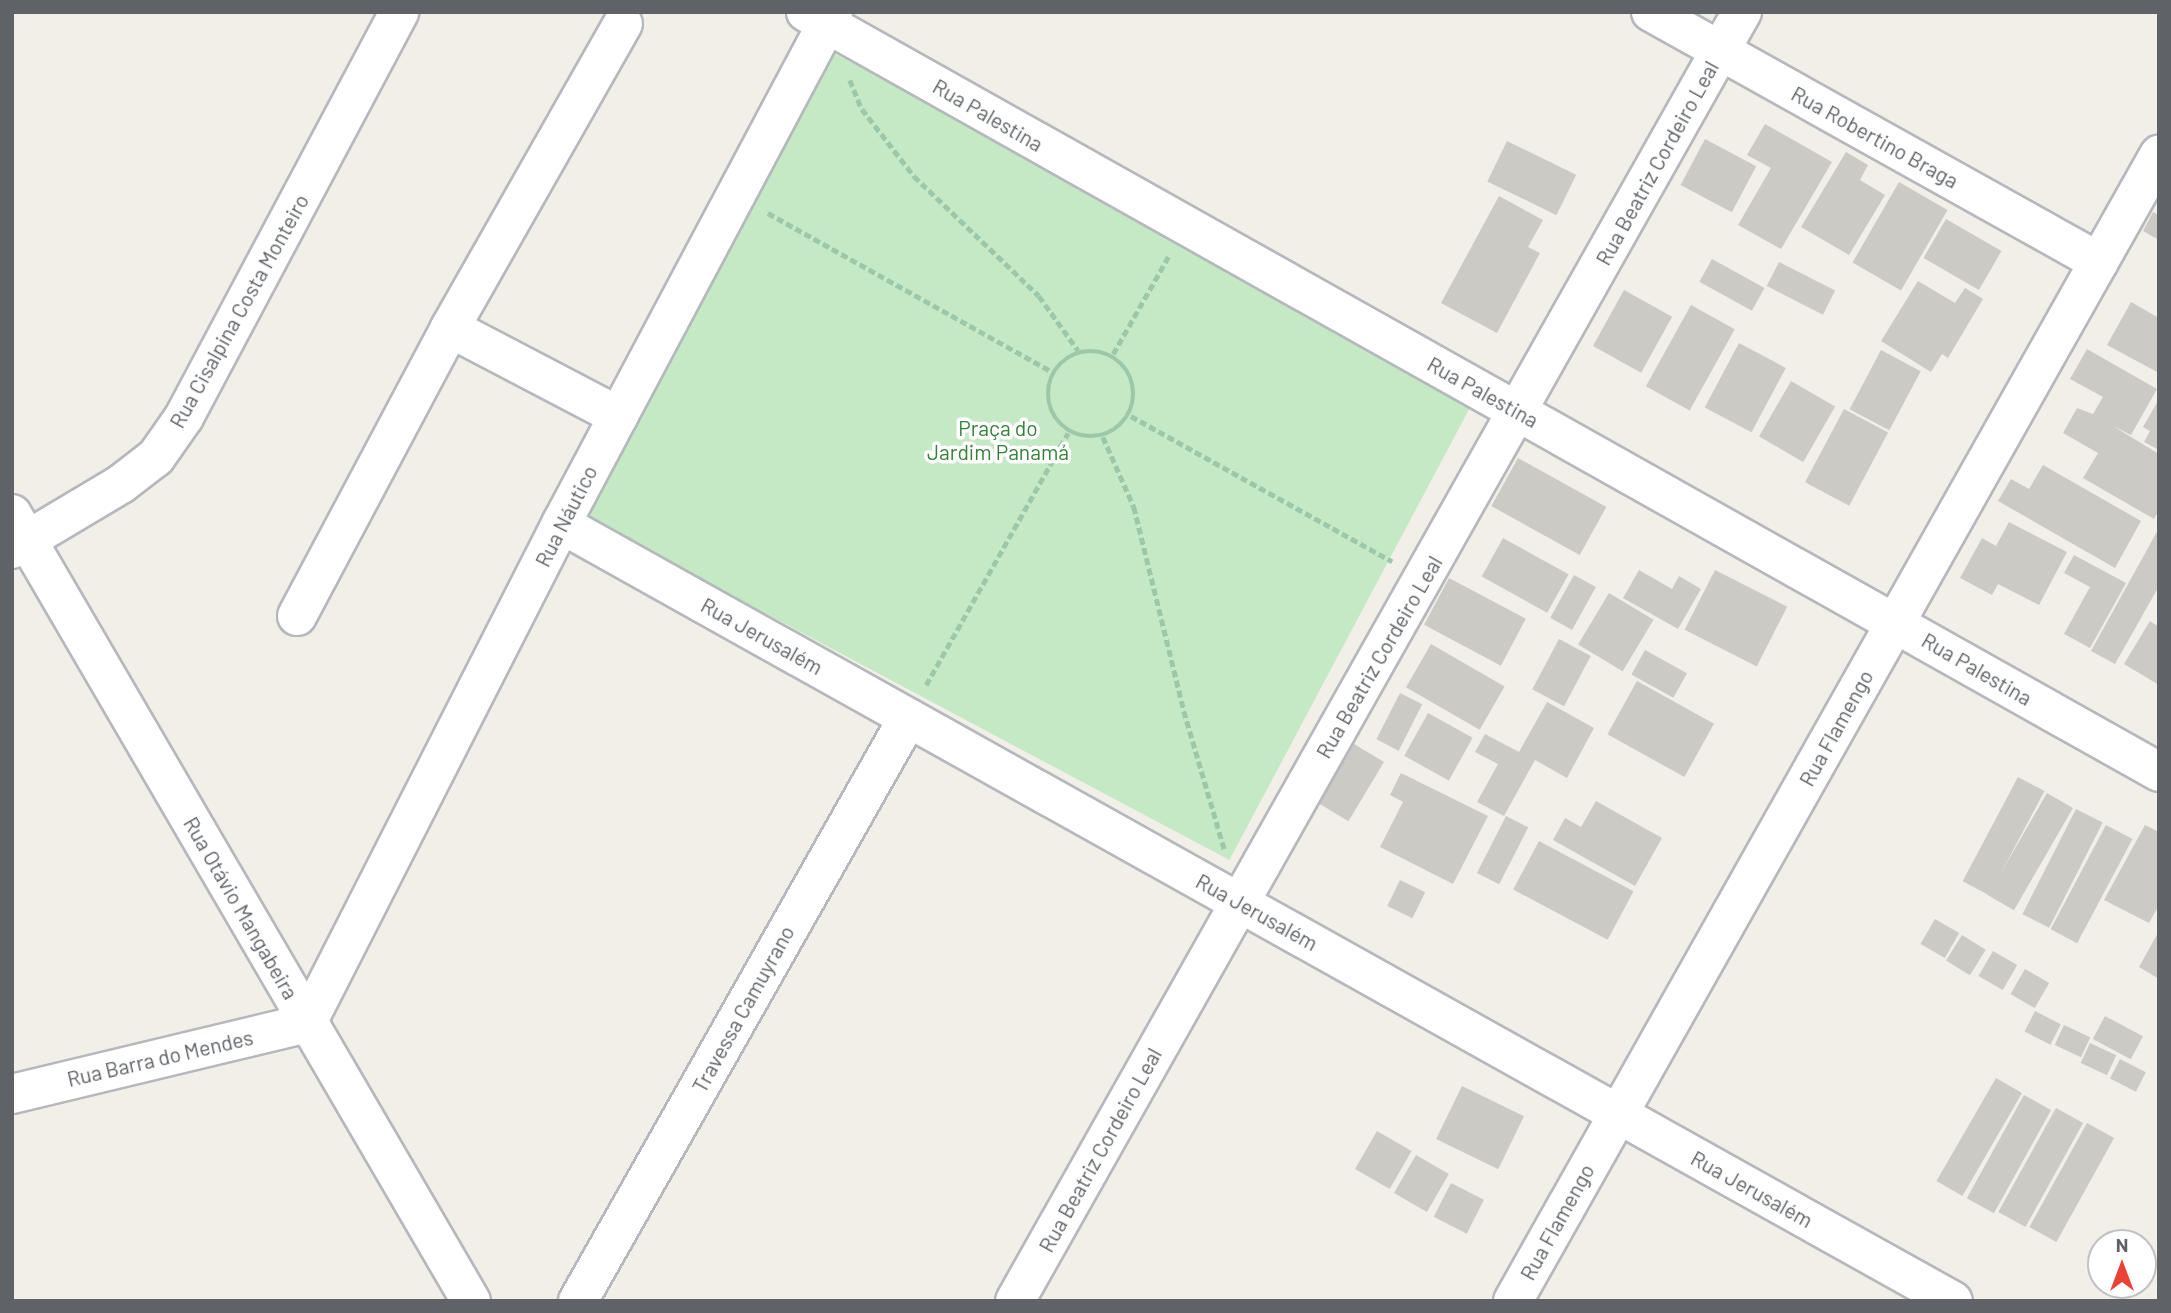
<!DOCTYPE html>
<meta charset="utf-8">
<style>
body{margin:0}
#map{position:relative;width:2171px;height:1313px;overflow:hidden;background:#f1efe8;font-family:Barlow,sans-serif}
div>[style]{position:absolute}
.green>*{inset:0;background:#c5e8c5;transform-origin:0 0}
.building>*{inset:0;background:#cccac5;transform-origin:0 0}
.path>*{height:4.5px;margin-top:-2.25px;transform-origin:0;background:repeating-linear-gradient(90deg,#9cc7a9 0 7px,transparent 0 10.5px)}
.path>.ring{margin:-2.25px;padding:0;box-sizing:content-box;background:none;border:4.5px solid #9cc7a9;border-radius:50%}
.roads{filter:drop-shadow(2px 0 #b5b8bc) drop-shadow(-2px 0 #b5b8bc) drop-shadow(0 2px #b5b8bc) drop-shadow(0 -2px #b5b8bc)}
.street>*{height:38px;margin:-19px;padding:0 19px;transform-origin:19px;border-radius:19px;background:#fff}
span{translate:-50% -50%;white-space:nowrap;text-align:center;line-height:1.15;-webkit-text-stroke:7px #fff;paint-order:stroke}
.street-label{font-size:21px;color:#5f6368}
.park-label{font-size:21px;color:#348238}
.frame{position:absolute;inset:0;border:14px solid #5f6368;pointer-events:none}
.north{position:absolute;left:2087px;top:1229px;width:70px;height:70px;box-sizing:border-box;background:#fff;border:2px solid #bfc1c3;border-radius:50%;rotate:0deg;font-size:19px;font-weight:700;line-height:28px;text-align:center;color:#5f6368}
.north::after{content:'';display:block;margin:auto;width:24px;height:32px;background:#ea4335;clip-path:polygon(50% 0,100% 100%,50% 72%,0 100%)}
</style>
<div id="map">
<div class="green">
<i style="left:834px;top:53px;width:728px;height:527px;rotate:28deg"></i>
</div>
<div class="building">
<i style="clip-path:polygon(1765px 124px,1832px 162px,1781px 249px,1738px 225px,1771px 168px,1747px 155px)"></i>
<i style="left:1705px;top:139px;width:58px;height:52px;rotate:28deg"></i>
<i style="left:1507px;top:141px;width:77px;height:45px;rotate:26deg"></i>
<i style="clip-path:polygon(1846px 152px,1868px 165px,1860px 180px,1885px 195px,1849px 255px,1801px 227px)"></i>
<i style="left:1899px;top:182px;width:56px;height:93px;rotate:30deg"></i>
<i style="clip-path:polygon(1499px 196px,1543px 220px,1528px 247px,1540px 253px,1497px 333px,1441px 303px)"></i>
<i style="clip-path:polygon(2153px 212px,2159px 215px,2159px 240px,2143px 231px)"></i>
<i style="left:1946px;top:219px;width:64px;height:45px;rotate:30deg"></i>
<i style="left:1712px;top:259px;width:60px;height:26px;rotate:29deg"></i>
<i style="left:1779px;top:262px;width:63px;height:27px;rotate:27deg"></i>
<i style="clip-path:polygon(1918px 281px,1955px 303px,1965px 288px,1983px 299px,1948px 358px,1942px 354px,1931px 372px,1881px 341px)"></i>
<i style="left:1624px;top:290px;width:55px;height:64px;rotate:29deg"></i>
<i style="clip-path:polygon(2131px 302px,2159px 318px,2159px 373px,2107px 345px)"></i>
<i style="left:1691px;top:305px;width:50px;height:93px;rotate:29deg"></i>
<i style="left:1739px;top:343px;width:53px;height:73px;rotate:28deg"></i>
<i style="clip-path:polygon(2087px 349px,2157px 389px,2131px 435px,2113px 426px,2159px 454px,2159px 510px,2154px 519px,2083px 478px,2098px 453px,2063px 433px,2077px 408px,2093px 414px,2103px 397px,2070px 379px)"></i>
<i style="left:1881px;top:350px;width:45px;height:67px;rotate:28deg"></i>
<i style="left:1791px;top:381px;width:51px;height:64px;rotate:30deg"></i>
<i style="clip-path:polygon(2159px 399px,2159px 450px,2144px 442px,2150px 431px,2143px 427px)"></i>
<i style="left:1844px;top:409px;width:50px;height:83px;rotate:28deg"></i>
<i style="left:1518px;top:458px;width:101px;height:55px;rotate:29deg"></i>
<i style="clip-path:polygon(2043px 465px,2141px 521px,2115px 568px,1998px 501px,2011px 479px,2029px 489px)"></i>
<i style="clip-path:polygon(2009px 522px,2067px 552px,2039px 605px,1998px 584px,1992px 595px,1960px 578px,1982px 538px,1996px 546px)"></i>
<i style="clip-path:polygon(2159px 528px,2159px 586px,2115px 664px,2091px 651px)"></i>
<i style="left:1503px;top:538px;width:75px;height:44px;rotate:29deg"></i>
<i style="clip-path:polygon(2074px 555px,2126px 583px,2090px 648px,2064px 634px,2090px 587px,2064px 573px)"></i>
<i style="clip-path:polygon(1639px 570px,1672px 589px,1679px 576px,1701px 589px,1678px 629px,1623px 598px)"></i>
<i style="left:1715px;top:570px;width:81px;height:67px;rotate:27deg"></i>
<i style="left:1574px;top:575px;width:25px;height:49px;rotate:29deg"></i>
<i style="left:1449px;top:578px;width:87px;height:53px;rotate:28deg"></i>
<i style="left:1609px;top:593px;width:52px;height:60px;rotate:31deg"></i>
<i style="clip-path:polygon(2150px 621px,2159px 627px,2159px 685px,2124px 664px)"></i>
<i style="left:1559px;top:639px;width:36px;height:57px;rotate:28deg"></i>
<i style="left:1431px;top:644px;width:85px;height:50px;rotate:30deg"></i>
<i style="left:1645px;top:650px;width:48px;height:28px;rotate:29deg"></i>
<i style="left:1637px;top:681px;width:88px;height:61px;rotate:29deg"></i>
<i style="left:1400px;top:693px;width:25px;height:52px;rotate:27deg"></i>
<i style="clip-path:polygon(1547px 702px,1594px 728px,1567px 778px,1535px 760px,1504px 816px,1477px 802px,1498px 764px,1475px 752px,1485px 734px,1519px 752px)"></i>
<i style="left:1428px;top:713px;width:51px;height:49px;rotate:29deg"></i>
<i style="left:1354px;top:744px;width:35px;height:69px;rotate:31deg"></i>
<i style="clip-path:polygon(1401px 773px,1488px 816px,1453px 884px,1380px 847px,1403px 802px,1390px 795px)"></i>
<i style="left:2018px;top:777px;width:30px;height:118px;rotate:28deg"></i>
<i style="left:2047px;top:793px;width:30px;height:118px;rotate:30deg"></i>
<i style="clip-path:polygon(1596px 801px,1662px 838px,1635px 886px,1553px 840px,1565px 818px,1581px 827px)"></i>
<i style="left:2076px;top:809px;width:30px;height:118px;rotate:27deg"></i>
<i style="left:1506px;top:816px;width:25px;height:64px;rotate:27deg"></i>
<i style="left:2106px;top:825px;width:30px;height:118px;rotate:28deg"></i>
<i style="clip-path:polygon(2145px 825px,2159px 832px,2159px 905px,2149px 923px,2104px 900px)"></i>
<i style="left:1539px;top:841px;width:107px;height:55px;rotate:28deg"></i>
<i style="left:1400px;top:880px;width:28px;height:29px;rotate:26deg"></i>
<i style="left:1935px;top:919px;width:28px;height:29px;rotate:30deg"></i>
<i style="clip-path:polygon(2159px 931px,2159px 979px,2139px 967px)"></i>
<i style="left:1962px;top:935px;width:28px;height:30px;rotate:32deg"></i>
<i style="left:1993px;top:951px;width:28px;height:29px;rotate:30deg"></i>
<i style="left:2025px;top:969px;width:28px;height:29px;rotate:30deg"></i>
<i style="left:2035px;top:1011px;width:29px;height:23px;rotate:27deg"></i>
<i style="left:2105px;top:1016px;width:43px;height:26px;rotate:28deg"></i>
<i style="left:2064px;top:1025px;width:29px;height:22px;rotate:25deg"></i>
<i style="left:2090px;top:1043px;width:29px;height:22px;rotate:25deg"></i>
<i style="left:2120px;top:1059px;width:29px;height:22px;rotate:27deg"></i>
<i style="left:1996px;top:1078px;width:30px;height:119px;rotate:30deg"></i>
<i style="left:1462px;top:1086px;width:69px;height:59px;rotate:26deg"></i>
<i style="left:2024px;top:1095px;width:31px;height:118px;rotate:29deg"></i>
<i style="left:2056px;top:1108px;width:31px;height:119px;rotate:29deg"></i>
<i style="left:2087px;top:1123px;width:31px;height:119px;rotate:29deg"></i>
<i style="left:1377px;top:1131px;width:40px;height:44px;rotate:30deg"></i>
<i style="left:1416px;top:1155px;width:38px;height:44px;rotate:30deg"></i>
<i style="left:1451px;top:1183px;width:37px;height:38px;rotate:27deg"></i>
</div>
<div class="path">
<i style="left:850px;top:80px;width:31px;rotate:68deg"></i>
<i style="left:862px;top:109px;width:85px;rotate:52.2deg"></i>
<i style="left:914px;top:176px;width:173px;rotate:43.8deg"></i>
<i style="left:1039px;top:296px;width:67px;rotate:54.2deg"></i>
<i style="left:768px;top:213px;width:324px;rotate:29.2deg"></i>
<i class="ring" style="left:1048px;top:351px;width:81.5px;height:81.5px"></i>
<i style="left:1113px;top:354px;width:112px;rotate:-60.4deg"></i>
<i style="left:1131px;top:416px;width:299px;rotate:29.1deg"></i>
<i style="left:1103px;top:437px;width:77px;rotate:66.1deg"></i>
<i style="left:1134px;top:507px;width:210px;rotate:76.2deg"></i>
<i style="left:1184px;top:711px;width:146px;rotate:73.7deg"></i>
<i style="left:926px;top:685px;width:289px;rotate:-60.6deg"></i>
</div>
<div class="roads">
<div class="street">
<i style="left:806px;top:12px;width:1552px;rotate:29.32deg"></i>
<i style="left:1651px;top:12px;width:513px;rotate:29.16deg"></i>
<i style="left:450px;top:328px;width:190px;rotate:27.6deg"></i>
<i style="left:12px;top:514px;width:911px;rotate:59.75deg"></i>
<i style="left:561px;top:524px;width:1594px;rotate:29.17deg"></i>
<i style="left:12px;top:549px;width:127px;rotate:-30.8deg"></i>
<i style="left:121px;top:484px;width:44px;rotate:-37.6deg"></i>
<i style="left:156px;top:457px;width:49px;rotate:-55deg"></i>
<i style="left:184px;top:417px;width:459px;rotate:-62deg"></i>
<i style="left:297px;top:616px;width:326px;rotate:-62deg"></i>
<i style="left:450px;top:328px;width:350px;rotate:-60.4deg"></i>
<i style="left:12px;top:1094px;width:303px;rotate:-13.5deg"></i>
<i style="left:307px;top:1023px;width:560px;rotate:-63.02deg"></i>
<i style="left:561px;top:524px;width:580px;rotate:-62.02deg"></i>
<i style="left:578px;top:1301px;width:670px;rotate:-60.49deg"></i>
<i style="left:1015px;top:1301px;width:1480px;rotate:-60.58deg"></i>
<i style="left:1513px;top:1301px;width:1316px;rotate:-60.59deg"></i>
</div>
</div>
<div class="street-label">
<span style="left:988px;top:115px;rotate:30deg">Rua Palestina</span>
<span style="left:1875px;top:137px;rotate:29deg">Rua Robertino Braga</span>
<span style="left:1657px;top:163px;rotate:-61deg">Rua Beatriz Cordeiro Leal</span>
<span style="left:239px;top:311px;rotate:-61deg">Rua Cisalpina Costa Monteiro</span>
<span style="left:1483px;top:392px;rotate:29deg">Rua Palestina</span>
<span style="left:566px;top:516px;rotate:-63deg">Rua Náutico</span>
<span style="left:762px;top:636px;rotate:29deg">Rua Jerusalém</span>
<span style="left:1379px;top:657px;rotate:-60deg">Rua Beatriz Cordeiro Leal</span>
<span style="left:1977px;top:669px;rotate:30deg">Rua Palestina</span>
<span style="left:1836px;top:728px;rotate:-61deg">Rua Flamengo</span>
<span style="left:241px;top:908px;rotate:60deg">Rua Otávio Mangabeira</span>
<span style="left:1257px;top:912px;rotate:29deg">Rua Jerusalém</span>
<span style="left:743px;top:1009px;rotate:-61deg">Travessa Camuyrano</span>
<span style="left:160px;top:1058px;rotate:-13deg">Rua Barra do Mendes</span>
<span style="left:1100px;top:1150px;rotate:-61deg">Rua Beatriz Cordeiro Leal</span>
<span style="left:1752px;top:1189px;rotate:29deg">Rua Jerusalém</span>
<span style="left:1557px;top:1222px;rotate:-61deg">Rua Flamengo</span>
</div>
<div class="park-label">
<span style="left:998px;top:440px">Praça do<br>Jardim Panamá</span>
</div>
<div class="frame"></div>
<div class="north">N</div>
</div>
